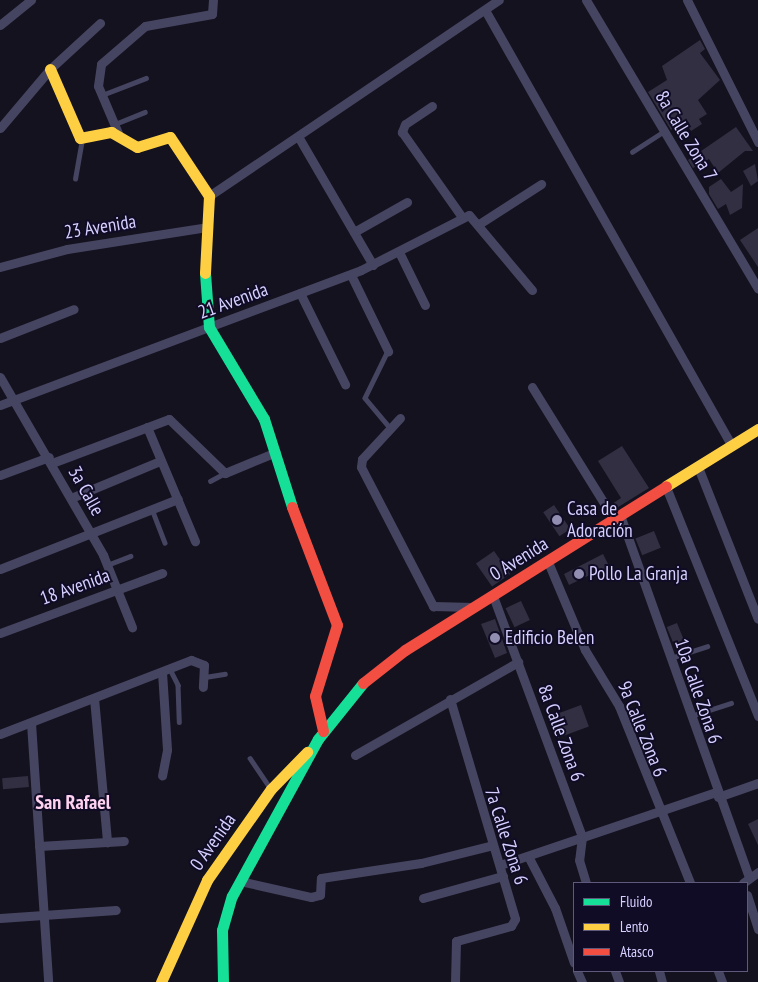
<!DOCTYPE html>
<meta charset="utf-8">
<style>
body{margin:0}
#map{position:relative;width:758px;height:982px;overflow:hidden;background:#14121f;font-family:"PT Sans Narrow",sans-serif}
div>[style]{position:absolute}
.building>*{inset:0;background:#322f42;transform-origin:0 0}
.lane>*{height:4.5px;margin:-2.25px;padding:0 2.25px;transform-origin:2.25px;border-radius:2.25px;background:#464561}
.street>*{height:9px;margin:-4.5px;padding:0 4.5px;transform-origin:4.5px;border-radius:4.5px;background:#464561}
.fast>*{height:11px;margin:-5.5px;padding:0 5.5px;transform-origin:5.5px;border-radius:5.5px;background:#16e098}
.slow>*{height:11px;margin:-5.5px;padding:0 5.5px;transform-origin:5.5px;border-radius:5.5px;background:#ffcf43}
.jam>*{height:11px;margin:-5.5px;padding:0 5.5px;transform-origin:5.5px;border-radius:5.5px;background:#f24e42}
.dots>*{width:14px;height:14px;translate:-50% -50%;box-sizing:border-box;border:2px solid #100c25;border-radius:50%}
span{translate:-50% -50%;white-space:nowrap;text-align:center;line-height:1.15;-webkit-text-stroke:4px #100c25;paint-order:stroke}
.street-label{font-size:19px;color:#d5d0ff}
.poi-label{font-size:19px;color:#d5d0ff}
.left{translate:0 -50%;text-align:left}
.neighbourhood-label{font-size:20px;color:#ffd2ef;font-weight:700}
.legend{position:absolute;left:573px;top:882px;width:175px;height:90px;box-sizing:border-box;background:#100c25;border:1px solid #5f5a7c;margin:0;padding:6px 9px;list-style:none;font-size:15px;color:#d5d0ff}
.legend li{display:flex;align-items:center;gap:10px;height:25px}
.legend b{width:25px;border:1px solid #5f5a7c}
</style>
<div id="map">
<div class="building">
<i style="clip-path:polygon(700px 40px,705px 49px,700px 53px,720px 80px,698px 100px,707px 114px,699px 119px,702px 124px,691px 131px,684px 120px,671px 130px,648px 92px,667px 80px,662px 66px)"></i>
<i style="clip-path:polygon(736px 127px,753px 151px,745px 151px,718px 173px,709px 159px,693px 168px,688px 160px)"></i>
<i style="clip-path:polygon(755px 164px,758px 181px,751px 186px,743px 171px)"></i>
<i style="clip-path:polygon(721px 179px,731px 192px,743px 184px,742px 208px,730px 215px,726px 204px,718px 209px,709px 194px,709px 187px)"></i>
<i style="clip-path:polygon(758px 228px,758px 267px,740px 240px)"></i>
<i style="clip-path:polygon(622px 446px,649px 488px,615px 509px,612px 504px,621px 498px,598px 461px)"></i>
<i style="left:554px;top:505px;width:29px;height:13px;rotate:56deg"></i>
<i style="left:654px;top:531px;width:18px;height:20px;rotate:68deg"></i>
<i style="left:494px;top:551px;width:28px;height:22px;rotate:55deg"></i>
<i style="clip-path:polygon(603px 554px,612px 572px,597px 580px,594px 573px,569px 585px,564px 574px)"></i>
<i style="left:521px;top:601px;width:21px;height:17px;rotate:65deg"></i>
<i style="clip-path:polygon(495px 619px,507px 653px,495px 658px,481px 624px)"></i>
<i style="left:677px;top:623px;width:27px;height:11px;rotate:68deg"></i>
<i style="left:581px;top:705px;width:23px;height:34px;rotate:70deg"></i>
<i style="left:28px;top:776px;width:11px;height:26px;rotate:85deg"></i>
<i style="clip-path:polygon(758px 819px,758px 845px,748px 824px)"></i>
</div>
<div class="lane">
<i style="left:102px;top:95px;width:47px;rotate:-21.1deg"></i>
<i style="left:115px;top:124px;width:32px;rotate:-22deg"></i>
<i style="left:632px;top:152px;width:38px;rotate:-33deg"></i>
<i style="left:75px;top:179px;width:40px;rotate:-80deg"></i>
<i style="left:388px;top:351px;width:52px;rotate:116.1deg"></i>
<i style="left:365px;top:398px;width:39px;rotate:50deg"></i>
<i style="left:210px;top:481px;width:17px;rotate:-28deg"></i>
<i style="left:152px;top:509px;width:36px;rotate:69deg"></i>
<i style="left:107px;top:565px;width:25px;rotate:-21deg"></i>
<i style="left:671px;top:658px;width:38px;rotate:-18deg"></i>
<i style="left:170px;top:669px;width:18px;rotate:63deg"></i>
<i style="left:178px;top:685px;width:37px;rotate:88deg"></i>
<i style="left:205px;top:677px;width:20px;rotate:-9deg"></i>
<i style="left:691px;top:716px;width:42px;rotate:-18deg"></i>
<i style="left:250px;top:758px;width:36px;rotate:56deg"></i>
</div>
<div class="street">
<i style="left:586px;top:0;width:336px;rotate:59.2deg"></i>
<i style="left:687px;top:0;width:159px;rotate:63.4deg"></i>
<i style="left:485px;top:10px;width:501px;rotate:60.47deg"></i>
<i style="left:0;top:25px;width:40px;rotate:-39deg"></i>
<i style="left:432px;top:106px;width:32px;rotate:146deg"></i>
<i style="left:405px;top:124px;width:9px;rotate:111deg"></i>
<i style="left:402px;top:132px;width:104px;rotate:54.8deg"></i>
<i style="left:0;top:128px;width:77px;rotate:-49.7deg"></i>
<i style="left:50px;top:69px;width:68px;rotate:-42.6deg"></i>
<i style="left:118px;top:133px;width:51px;rotate:-113.1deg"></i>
<i style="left:98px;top:86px;width:22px;rotate:-82deg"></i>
<i style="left:101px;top:64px;width:58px;rotate:-40.8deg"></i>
<i style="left:145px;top:26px;width:68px;rotate:-10.2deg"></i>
<i style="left:212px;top:14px;width:14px;rotate:-86deg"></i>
<i style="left:299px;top:138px;width:147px;rotate:59.8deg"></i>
<i style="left:209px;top:196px;width:350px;rotate:-34.1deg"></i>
<i style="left:479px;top:224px;width:74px;rotate:-32.8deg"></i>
<i style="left:354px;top:232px;width:61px;rotate:-29.5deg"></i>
<i style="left:399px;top:252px;width:59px;rotate:63.9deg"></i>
<i style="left:0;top:267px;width:69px;rotate:-15deg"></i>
<i style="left:67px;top:249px;width:143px;rotate:-8.9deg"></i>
<i style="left:351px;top:275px;width:85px;rotate:64deg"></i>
<i style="left:300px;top:293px;width:102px;rotate:63.7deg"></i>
<i style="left:0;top:338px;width:79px;rotate:-21.4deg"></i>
<i style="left:0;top:377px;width:206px;rotate:59.9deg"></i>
<i style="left:103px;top:555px;width:78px;rotate:68.1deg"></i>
<i style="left:532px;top:387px;width:155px;rotate:58.2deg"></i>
<i style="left:0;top:405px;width:385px;rotate:-20.5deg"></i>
<i style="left:361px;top:270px;width:121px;rotate:-27deg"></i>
<i style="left:469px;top:215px;width:98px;rotate:50deg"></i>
<i style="left:400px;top:418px;width:56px;rotate:132.8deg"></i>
<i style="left:362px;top:459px;width:8px;rotate:97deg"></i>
<i style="left:361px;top:467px;width:157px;rotate:62.6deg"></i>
<i style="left:433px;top:606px;width:40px;rotate:1.4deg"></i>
<i style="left:147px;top:427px;width:124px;rotate:67.2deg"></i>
<i style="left:52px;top:463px;width:125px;rotate:-20.6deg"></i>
<i style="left:169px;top:419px;width:78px;rotate:44deg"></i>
<i style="left:225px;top:473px;width:55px;rotate:-22.4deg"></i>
<i style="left:698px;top:467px;width:163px;rotate:68.5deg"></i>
<i style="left:0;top:475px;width:52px;rotate:-20.2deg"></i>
<i style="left:666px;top:487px;width:247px;rotate:68.1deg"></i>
<i style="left:71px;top:498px;width:96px;rotate:-22.6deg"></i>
<i style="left:620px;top:515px;width:384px;rotate:70.4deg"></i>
<i style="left:548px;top:562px;width:95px;rotate:67.2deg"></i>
<i style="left:585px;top:650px;width:66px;rotate:58.7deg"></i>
<i style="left:619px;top:706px;width:191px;rotate:68.1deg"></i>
<i style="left:0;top:569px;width:191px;rotate:-21.5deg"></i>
<i style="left:493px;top:596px;width:257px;rotate:69.7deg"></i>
<i style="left:582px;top:837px;width:23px;rotate:97deg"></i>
<i style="left:579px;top:860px;width:24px;rotate:73deg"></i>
<i style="left:0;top:633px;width:173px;rotate:-20.3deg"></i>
<i style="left:162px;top:672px;width:78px;rotate:86.3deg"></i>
<i style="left:167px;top:750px;width:26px;rotate:101deg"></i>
<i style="left:94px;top:698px;width:145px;rotate:84.8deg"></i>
<i style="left:450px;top:699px;width:229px;rotate:73.5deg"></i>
<i style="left:515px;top:919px;width:8px;rotate:120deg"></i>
<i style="left:511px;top:926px;width:57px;rotate:164.7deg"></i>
<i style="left:456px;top:941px;width:41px;rotate:91.4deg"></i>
<i style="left:31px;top:723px;width:260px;rotate:86.2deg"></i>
<i style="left:0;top:734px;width:205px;rotate:-21.2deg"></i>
<i style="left:191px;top:660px;width:14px;rotate:21deg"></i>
<i style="left:204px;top:665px;width:22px;rotate:93deg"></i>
<i style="left:355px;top:755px;width:188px;rotate:-29.7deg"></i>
<i style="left:718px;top:797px;width:42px;rotate:-19.3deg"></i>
<i style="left:39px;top:846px;width:85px;rotate:-3.4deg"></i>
<i style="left:528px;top:856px;width:59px;rotate:62.6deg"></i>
<i style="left:555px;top:908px;width:58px;rotate:70.9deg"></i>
<i style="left:500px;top:865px;width:228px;rotate:-18.7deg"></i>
<i style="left:240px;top:881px;width:73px;rotate:12.7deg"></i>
<i style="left:311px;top:897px;width:9px;rotate:-13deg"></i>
<i style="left:320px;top:895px;width:17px;rotate:-87deg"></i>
<i style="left:321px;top:878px;width:101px;rotate:-8.5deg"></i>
<i style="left:421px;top:863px;width:74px;rotate:-14deg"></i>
<i style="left:743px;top:883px;width:19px;rotate:-36deg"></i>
<i style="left:747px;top:895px;width:36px;rotate:72deg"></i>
<i style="left:423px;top:898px;width:83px;rotate:-15.4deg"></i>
<i style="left:0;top:918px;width:116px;rotate:-3.9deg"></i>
<i style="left:577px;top:971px;width:12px;rotate:66deg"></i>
<i style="left:615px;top:971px;width:12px;rotate:70deg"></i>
<i style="left:659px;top:971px;width:11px;rotate:75deg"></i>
<i style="left:718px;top:971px;width:12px;rotate:70deg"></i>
</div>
<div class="fast">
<i style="left:205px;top:273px;width:54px;rotate:85.8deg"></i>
<i style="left:209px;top:327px;width:107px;rotate:59.1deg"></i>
<i style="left:264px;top:419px;width:92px;rotate:72.3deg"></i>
<i style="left:223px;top:982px;width:52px;rotate:-91.1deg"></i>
<i style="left:222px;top:930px;width:35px;rotate:-74deg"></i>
<i style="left:232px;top:896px;width:179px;rotate:-61.3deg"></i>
<i style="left:318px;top:739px;width:72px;rotate:-51.2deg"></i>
</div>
<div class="slow">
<i style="left:50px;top:69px;width:75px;rotate:66.5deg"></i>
<i style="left:80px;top:138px;width:32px;rotate:-11deg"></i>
<i style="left:111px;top:132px;width:30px;rotate:30deg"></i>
<i style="left:137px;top:147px;width:34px;rotate:-17deg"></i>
<i style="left:170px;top:137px;width:71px;rotate:56.5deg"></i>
<i style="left:209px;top:196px;width:77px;rotate:93deg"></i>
<i style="left:666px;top:486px;width:108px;rotate:-31.8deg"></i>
<i style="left:161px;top:982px;width:112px;rotate:-65.7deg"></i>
<i style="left:207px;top:880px;width:111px;rotate:-54.9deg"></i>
<i style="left:271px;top:789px;width:52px;rotate:-45.8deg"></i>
</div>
<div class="jam">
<i style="left:292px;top:507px;width:126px;rotate:69.1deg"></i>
<i style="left:337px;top:625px;width:74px;rotate:107.2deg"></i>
<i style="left:315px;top:696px;width:36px;rotate:77deg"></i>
<i style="left:363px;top:683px;width:53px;rotate:-38.2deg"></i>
<i style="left:405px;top:650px;width:308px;rotate:-32.1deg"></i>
</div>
<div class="dots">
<i style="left:557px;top:520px;background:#918eb1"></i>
<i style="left:579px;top:574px;background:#918eb1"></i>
<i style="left:495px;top:638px;background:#918eb1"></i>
</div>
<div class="street-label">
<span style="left:686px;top:136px;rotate:59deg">8a Calle Zona 7</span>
<span style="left:100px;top:227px;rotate:-9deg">23 Avenida</span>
<span style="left:233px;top:301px;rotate:-20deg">21 Avenida</span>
<span style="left:86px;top:491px;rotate:61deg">3a Calle</span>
<span style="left:519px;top:559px;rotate:-32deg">0 Avenida</span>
<span style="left:75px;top:587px;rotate:-20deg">18 Avenida</span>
<span style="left:698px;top:691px;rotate:71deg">10a Calle Zona 6</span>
<span style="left:642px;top:729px;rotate:68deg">9a Calle Zona 6</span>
<span style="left:561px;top:733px;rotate:70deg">8a Calle Zona 6</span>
<span style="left:506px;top:836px;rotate:72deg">7a Calle Zona 6</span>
<span style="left:213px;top:842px;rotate:-55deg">0 Avenida</span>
</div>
<div class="poi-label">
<span class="left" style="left:567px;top:520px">Casa de<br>Adoración</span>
<span class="left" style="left:589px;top:574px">Pollo La Granja</span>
<span class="left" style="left:505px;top:638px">Edificio Belen</span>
</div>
<div class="neighbourhood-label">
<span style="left:73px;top:802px">San Rafael</span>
</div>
<ul class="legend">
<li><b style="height:6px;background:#16e098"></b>Fluido</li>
<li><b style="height:6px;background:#ffcf43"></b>Lento</li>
<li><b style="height:6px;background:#f24e42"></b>Atasco</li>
</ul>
</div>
